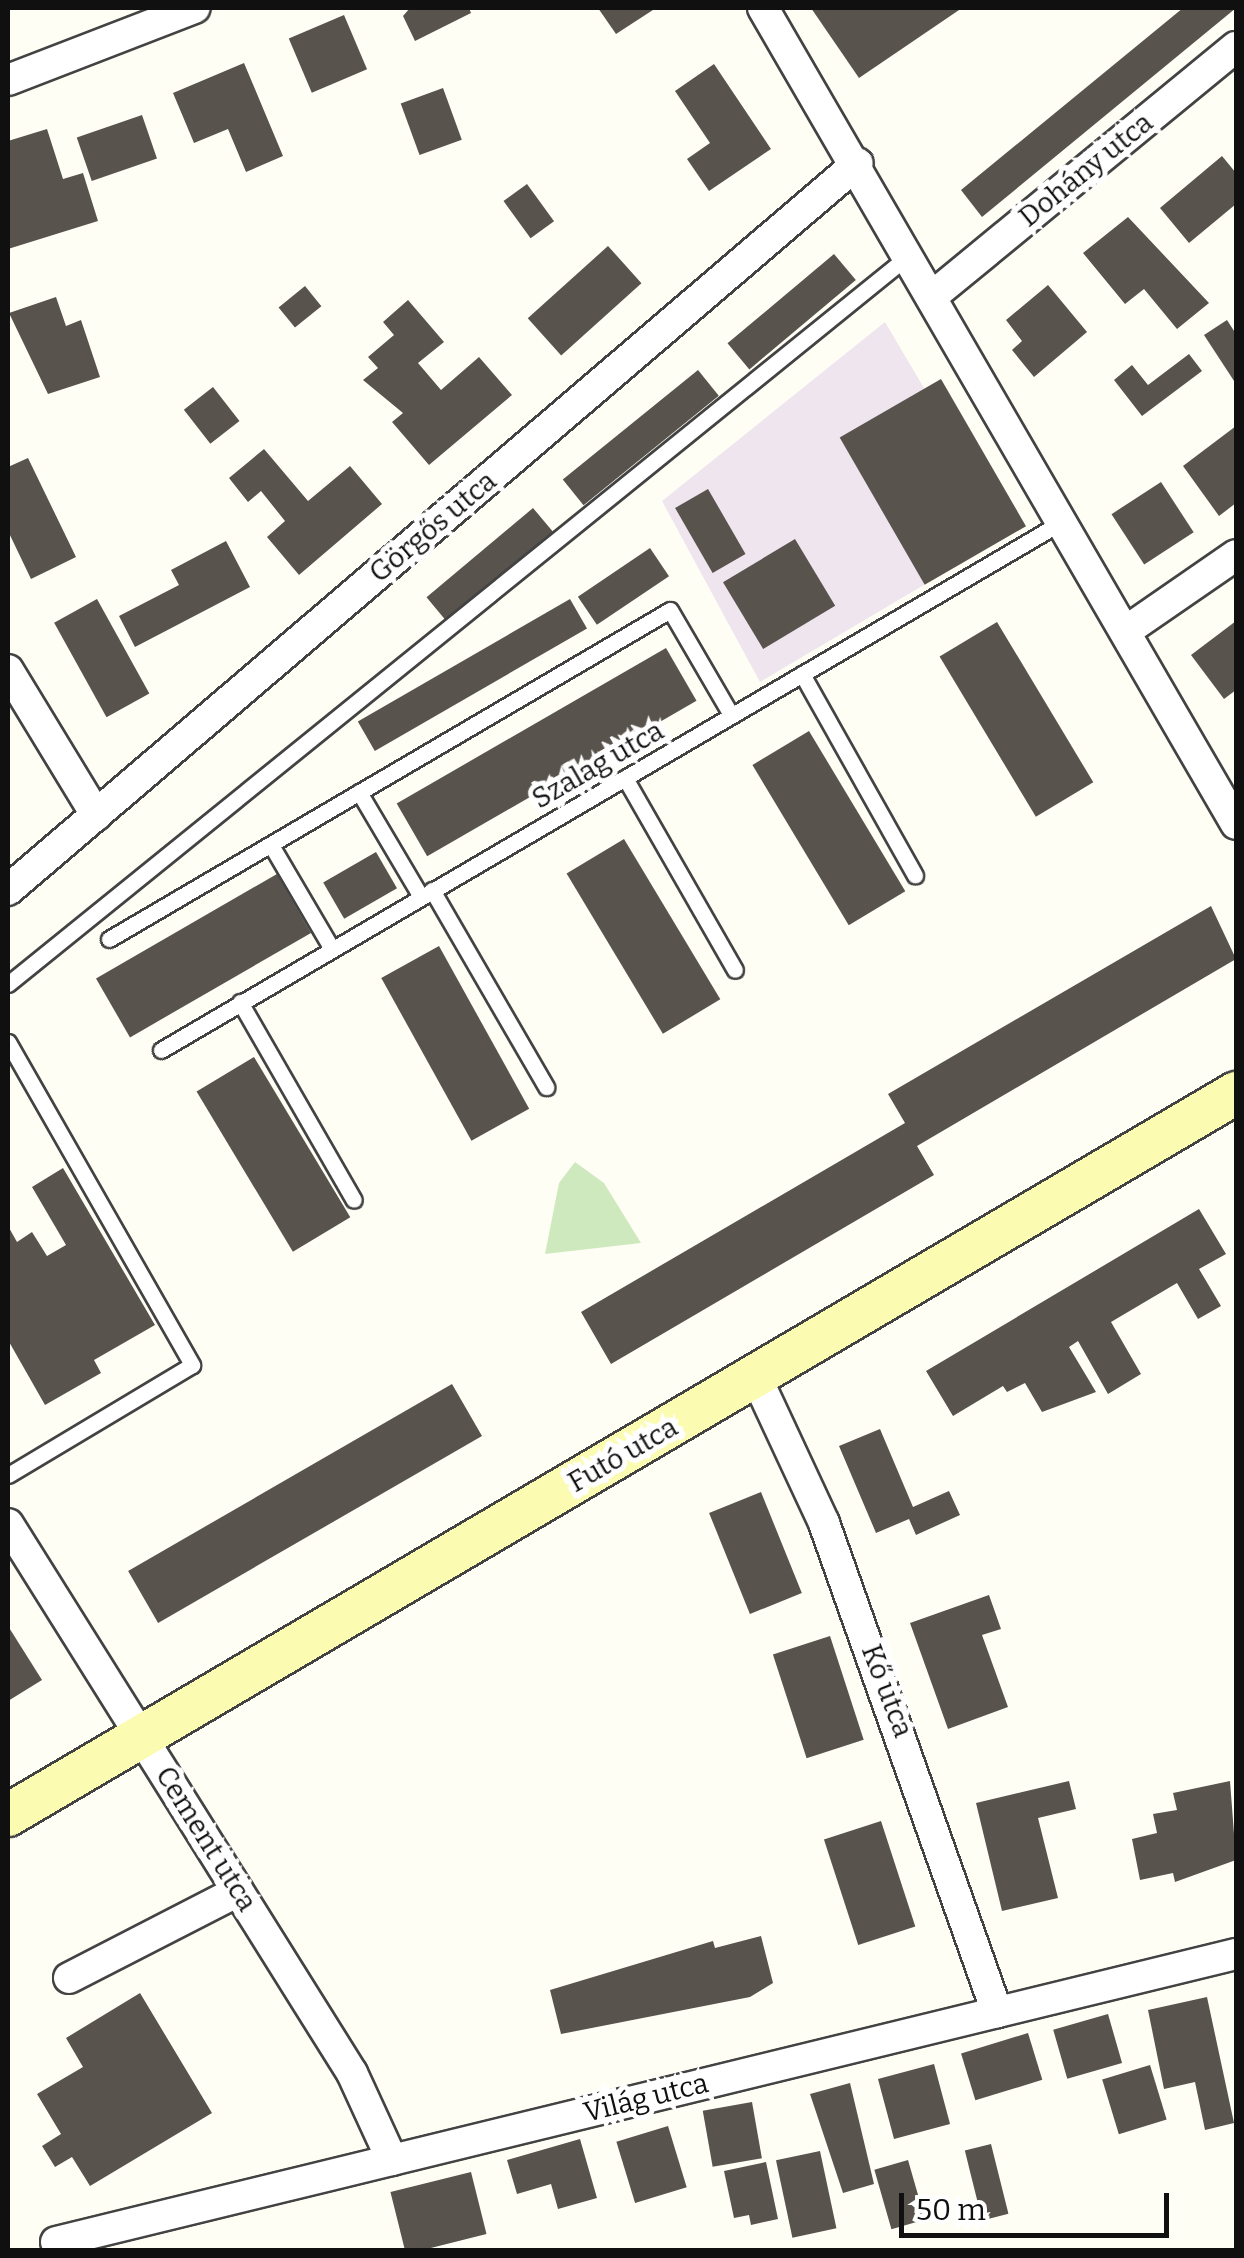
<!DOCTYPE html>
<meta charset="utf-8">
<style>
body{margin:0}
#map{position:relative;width:1244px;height:2258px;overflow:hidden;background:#fffef4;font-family:Bitter,serif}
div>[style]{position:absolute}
.industrial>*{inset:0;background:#eee5ee}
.green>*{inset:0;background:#cfe9be}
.building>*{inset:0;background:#59534d;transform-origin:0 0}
.roads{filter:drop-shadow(2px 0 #434343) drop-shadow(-2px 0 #434343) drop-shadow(0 2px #434343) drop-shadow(0 -2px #434343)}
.lane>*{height:15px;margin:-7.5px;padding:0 7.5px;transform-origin:7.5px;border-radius:7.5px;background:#fff}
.street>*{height:30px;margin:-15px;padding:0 15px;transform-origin:15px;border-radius:15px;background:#fff}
.secondary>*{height:42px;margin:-21px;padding:0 21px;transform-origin:21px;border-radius:21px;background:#fbfcb2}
span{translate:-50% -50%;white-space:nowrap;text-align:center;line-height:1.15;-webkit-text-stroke:10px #fff;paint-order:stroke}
.street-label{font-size:28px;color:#101010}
.frame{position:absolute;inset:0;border:10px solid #101010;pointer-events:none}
.scale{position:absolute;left:899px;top:2193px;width:270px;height:45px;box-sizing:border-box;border:5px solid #101010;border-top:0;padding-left:12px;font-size:30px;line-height:35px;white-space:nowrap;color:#101010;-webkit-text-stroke:8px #fff;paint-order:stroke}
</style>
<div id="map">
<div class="industrial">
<i style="clip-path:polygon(885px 322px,1010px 534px,760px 682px,662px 501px)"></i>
</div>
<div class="green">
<i style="clip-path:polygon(575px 1162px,604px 1183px,641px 1243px,545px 1254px,559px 1183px)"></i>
</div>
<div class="building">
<i style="clip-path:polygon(410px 8px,469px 8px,471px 13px,415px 41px,403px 16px)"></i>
<i style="clip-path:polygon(598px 8px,656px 8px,616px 34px)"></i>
<i style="clip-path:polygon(811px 8px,962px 8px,859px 78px)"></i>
<i style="clip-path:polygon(1183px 8px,1236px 8px,982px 217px,961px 190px)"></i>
<i style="left:344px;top:15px;width:59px;height:60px;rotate:67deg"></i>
<i style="clip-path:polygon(244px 63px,283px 156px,246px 172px,228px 129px,194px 143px,173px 93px)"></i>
<i style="clip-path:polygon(714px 64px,771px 149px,709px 191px,687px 159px,710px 143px,675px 91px)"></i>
<i style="left:443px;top:88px;width:55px;height:45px;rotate:70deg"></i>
<i style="left:142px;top:115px;width:46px;height:69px;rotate:71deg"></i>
<i style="clip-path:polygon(47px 129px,63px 179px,83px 173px,98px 221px,8px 249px,8px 141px)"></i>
<i style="clip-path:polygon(1222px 156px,1236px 173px,1236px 204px,1189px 243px,1160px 208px)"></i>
<i style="left:527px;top:184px;width:46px;height:29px;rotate:54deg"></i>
<i style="clip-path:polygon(1128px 217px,1209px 303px,1177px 329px,1144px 289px,1125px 304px,1083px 253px)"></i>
<i style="left:608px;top:246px;width:50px;height:108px;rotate:48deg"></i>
<i style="left:834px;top:254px;width:34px;height:139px;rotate:50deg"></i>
<i style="clip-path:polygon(1048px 285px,1087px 332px,1034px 377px,1012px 350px,1022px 341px,1006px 320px)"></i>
<i style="left:305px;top:286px;width:26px;height:34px;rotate:51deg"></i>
<i style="clip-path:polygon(56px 297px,66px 326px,81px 320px,100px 377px,48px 394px,9px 313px)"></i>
<i style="clip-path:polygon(408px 300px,444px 342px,418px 363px,441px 390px,479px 357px,512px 395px,429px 465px,392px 422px,403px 413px,363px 380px,378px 368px,368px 357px,394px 335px,383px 322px)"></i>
<i style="clip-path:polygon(1227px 320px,1236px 334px,1236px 384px,1204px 335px)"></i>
<i style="clip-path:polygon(1189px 354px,1202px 371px,1142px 416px,1114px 380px,1132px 365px,1148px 385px)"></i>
<i style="left:698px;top:370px;width:33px;height:174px;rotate:51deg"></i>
<i style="left:941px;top:379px;width:170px;height:117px;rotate:60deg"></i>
<i style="left:213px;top:387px;width:43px;height:37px;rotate:52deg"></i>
<i style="clip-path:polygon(1236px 426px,1236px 503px,1219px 516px,1183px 466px)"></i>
<i style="clip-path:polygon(264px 449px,308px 501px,350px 466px,382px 504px,299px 575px,267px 537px,285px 521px,261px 491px,248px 502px,229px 478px)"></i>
<i style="clip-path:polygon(28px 458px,76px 557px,31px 579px,8px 531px,8px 467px)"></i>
<i style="left:1161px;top:482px;width:60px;height:59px;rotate:57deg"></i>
<i style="left:708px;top:489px;width:75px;height:38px;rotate:60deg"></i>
<i style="left:533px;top:508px;width:34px;height:139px;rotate:50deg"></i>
<i style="left:795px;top:539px;width:78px;height:84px;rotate:59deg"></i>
<i style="clip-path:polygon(226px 541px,250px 587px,135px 647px,119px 616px,179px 585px,171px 570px)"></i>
<i style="left:650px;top:548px;width:34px;height:87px;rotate:56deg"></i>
<i style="left:97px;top:599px;width:108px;height:49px;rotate:61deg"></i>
<i style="left:570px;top:599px;width:34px;height:245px;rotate:60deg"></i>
<i style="clip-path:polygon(1236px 621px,1236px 690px,1224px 699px,1191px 655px)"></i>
<i style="left:997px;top:622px;width:187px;height:67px;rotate:59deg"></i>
<i style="left:666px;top:648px;width:61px;height:311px;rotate:60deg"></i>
<i style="left:809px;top:731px;width:187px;height:66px;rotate:59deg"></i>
<i style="left:624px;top:839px;width:187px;height:67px;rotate:59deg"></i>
<i style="left:376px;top:852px;width:42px;height:61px;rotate:60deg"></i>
<i style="left:277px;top:874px;width:68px;height:209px;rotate:60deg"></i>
<i style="clip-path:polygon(1211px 906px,1236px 959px,917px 1146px,934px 1175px,611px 1364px,581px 1312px,905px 1123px,888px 1094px)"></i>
<i style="left:439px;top:946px;width:186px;height:66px;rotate:61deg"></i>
<i style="left:254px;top:1057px;width:187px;height:67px;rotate:59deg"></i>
<i style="clip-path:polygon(63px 1168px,155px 1325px,94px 1360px,101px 1373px,45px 1405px,8px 1340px,8px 1226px,17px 1242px,32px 1232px,47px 1256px,66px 1245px,32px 1187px)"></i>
<i style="clip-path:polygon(1199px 1209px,1226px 1254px,1199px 1269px,1221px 1306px,1198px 1319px,1177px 1283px,1111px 1322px,1141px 1374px,1108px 1394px,1078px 1341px,1069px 1347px,1096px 1392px,1042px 1412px,1025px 1383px,1007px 1392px,1003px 1386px,953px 1416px,926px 1371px)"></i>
<i style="left:452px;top:1384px;width:60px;height:374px;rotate:60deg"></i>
<i style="clip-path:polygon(880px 1429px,913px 1507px,949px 1491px,960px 1515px,916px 1535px,909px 1519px,876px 1533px,839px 1446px)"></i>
<i style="left:761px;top:1492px;width:109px;height:56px;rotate:68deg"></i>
<i style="clip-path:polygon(989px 1595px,1001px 1629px,982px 1635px,1008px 1707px,948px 1729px,910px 1623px)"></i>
<i style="clip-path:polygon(8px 1626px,42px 1680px,8px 1701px)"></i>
<i style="left:830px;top:1636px;width:109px;height:60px;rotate:72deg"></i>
<i style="clip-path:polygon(1069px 1781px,1076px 1809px,1038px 1818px,1058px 1898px,1002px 1911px,976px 1803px)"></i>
<i style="clip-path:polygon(1230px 1781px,1236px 1860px,1175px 1882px,1173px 1873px,1140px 1880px,1132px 1839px,1157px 1833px,1153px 1814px,1177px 1810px,1173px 1793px)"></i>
<i style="left:881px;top:1821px;width:111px;height:60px;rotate:72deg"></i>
<i style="clip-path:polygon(761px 1936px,773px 1983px,750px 1997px,561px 2034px,550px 1990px,713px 1941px,715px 1948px)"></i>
<i style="clip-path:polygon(140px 1993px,212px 2113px,90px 2186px,72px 2157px,55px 2167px,42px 2146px,61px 2134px,37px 2094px,83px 2067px,66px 2038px)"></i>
<i style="clip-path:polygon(1207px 1997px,1234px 2123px,1205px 2130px,1195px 2082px,1164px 2089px,1148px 2010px)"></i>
<i style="left:1108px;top:2014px;width:51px;height:57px;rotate:74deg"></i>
<i style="left:1028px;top:2033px;width:49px;height:70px;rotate:73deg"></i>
<i style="left:934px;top:2064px;width:62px;height:58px;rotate:75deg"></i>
<i style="left:1150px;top:2065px;width:57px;height:50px;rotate:73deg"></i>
<i style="clip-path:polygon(850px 2083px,874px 2184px,843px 2193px,810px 2094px)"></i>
<i style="left:752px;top:2102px;width:57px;height:50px;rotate:80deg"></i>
<i style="left:668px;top:2126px;width:64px;height:54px;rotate:73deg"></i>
<i style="clip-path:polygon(580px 2139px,597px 2198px,558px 2209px,551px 2184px,517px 2194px,507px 2160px)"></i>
<i style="left:991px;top:2144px;width:72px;height:27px;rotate:76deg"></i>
<i style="left:820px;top:2151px;width:79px;height:45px;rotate:78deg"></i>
<i style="left:908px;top:2160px;width:62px;height:35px;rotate:74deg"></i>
<i style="clip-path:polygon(766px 2162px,778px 2219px,751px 2225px,749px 2215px,734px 2218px,724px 2171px)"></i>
<i style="left:471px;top:2172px;width:64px;height:83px;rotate:76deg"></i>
</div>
<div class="roads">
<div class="lane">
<i style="left:802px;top:674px;width:231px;rotate:60.7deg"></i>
<i style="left:625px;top:778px;width:221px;rotate:60.2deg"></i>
<i style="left:359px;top:792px;width:122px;rotate:59.4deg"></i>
<i style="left:271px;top:845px;width:121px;rotate:59.6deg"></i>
<i style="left:432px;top:890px;width:228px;rotate:59.9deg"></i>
<i style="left:109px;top:939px;width:650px;rotate:-30.39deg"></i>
<i style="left:670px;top:610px;width:121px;rotate:59.8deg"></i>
<i style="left:8px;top:984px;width:1158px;rotate:-38.97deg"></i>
<i style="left:240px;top:1002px;width:228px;rotate:60.1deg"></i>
<i style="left:8px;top:1042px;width:372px;rotate:60.3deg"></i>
<i style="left:192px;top:1365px;width:214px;rotate:149.1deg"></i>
<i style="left:161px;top:1050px;width:1042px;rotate:-30.38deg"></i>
</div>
<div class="street">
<i style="left:763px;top:8px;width:943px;rotate:59.9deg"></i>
<i style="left:8px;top:80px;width:200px;rotate:-21.1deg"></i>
<i style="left:935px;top:294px;width:389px;rotate:-39.4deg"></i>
<i style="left:1126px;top:631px;width:134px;rotate:-34.6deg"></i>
<i style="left:8px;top:670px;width:170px;rotate:58.7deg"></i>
<i style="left:8px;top:890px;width:1118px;rotate:-40.54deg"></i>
<i style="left:756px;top:1377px;width:161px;rotate:65deg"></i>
<i style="left:824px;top:1523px;width:519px;rotate:70.52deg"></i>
<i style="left:8px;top:1524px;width:648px;rotate:57.93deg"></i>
<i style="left:352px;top:2073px;width:96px;rotate:65.3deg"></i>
<i style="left:69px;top:1978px;width:190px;rotate:-27.2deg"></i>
<i style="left:56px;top:2242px;width:1215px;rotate:-13.72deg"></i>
</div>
<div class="secondary">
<i style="left:8px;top:1815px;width:1425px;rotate:-30.45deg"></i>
</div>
</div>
<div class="street-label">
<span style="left:1086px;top:170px;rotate:-39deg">Dohány utca</span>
<span style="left:433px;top:527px;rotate:-40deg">Görgős utca</span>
<span style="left:598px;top:765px;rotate:-30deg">Szalag utca</span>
<span style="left:623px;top:1455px;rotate:-30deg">Futó utca</span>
<span style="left:887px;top:1691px;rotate:69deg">Kő utca</span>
<span style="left:206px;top:1839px;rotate:58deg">Cement utca</span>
<span style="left:646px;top:2098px;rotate:-14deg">Világ utca</span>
</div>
<div class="frame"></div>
<div class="scale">50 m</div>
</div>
